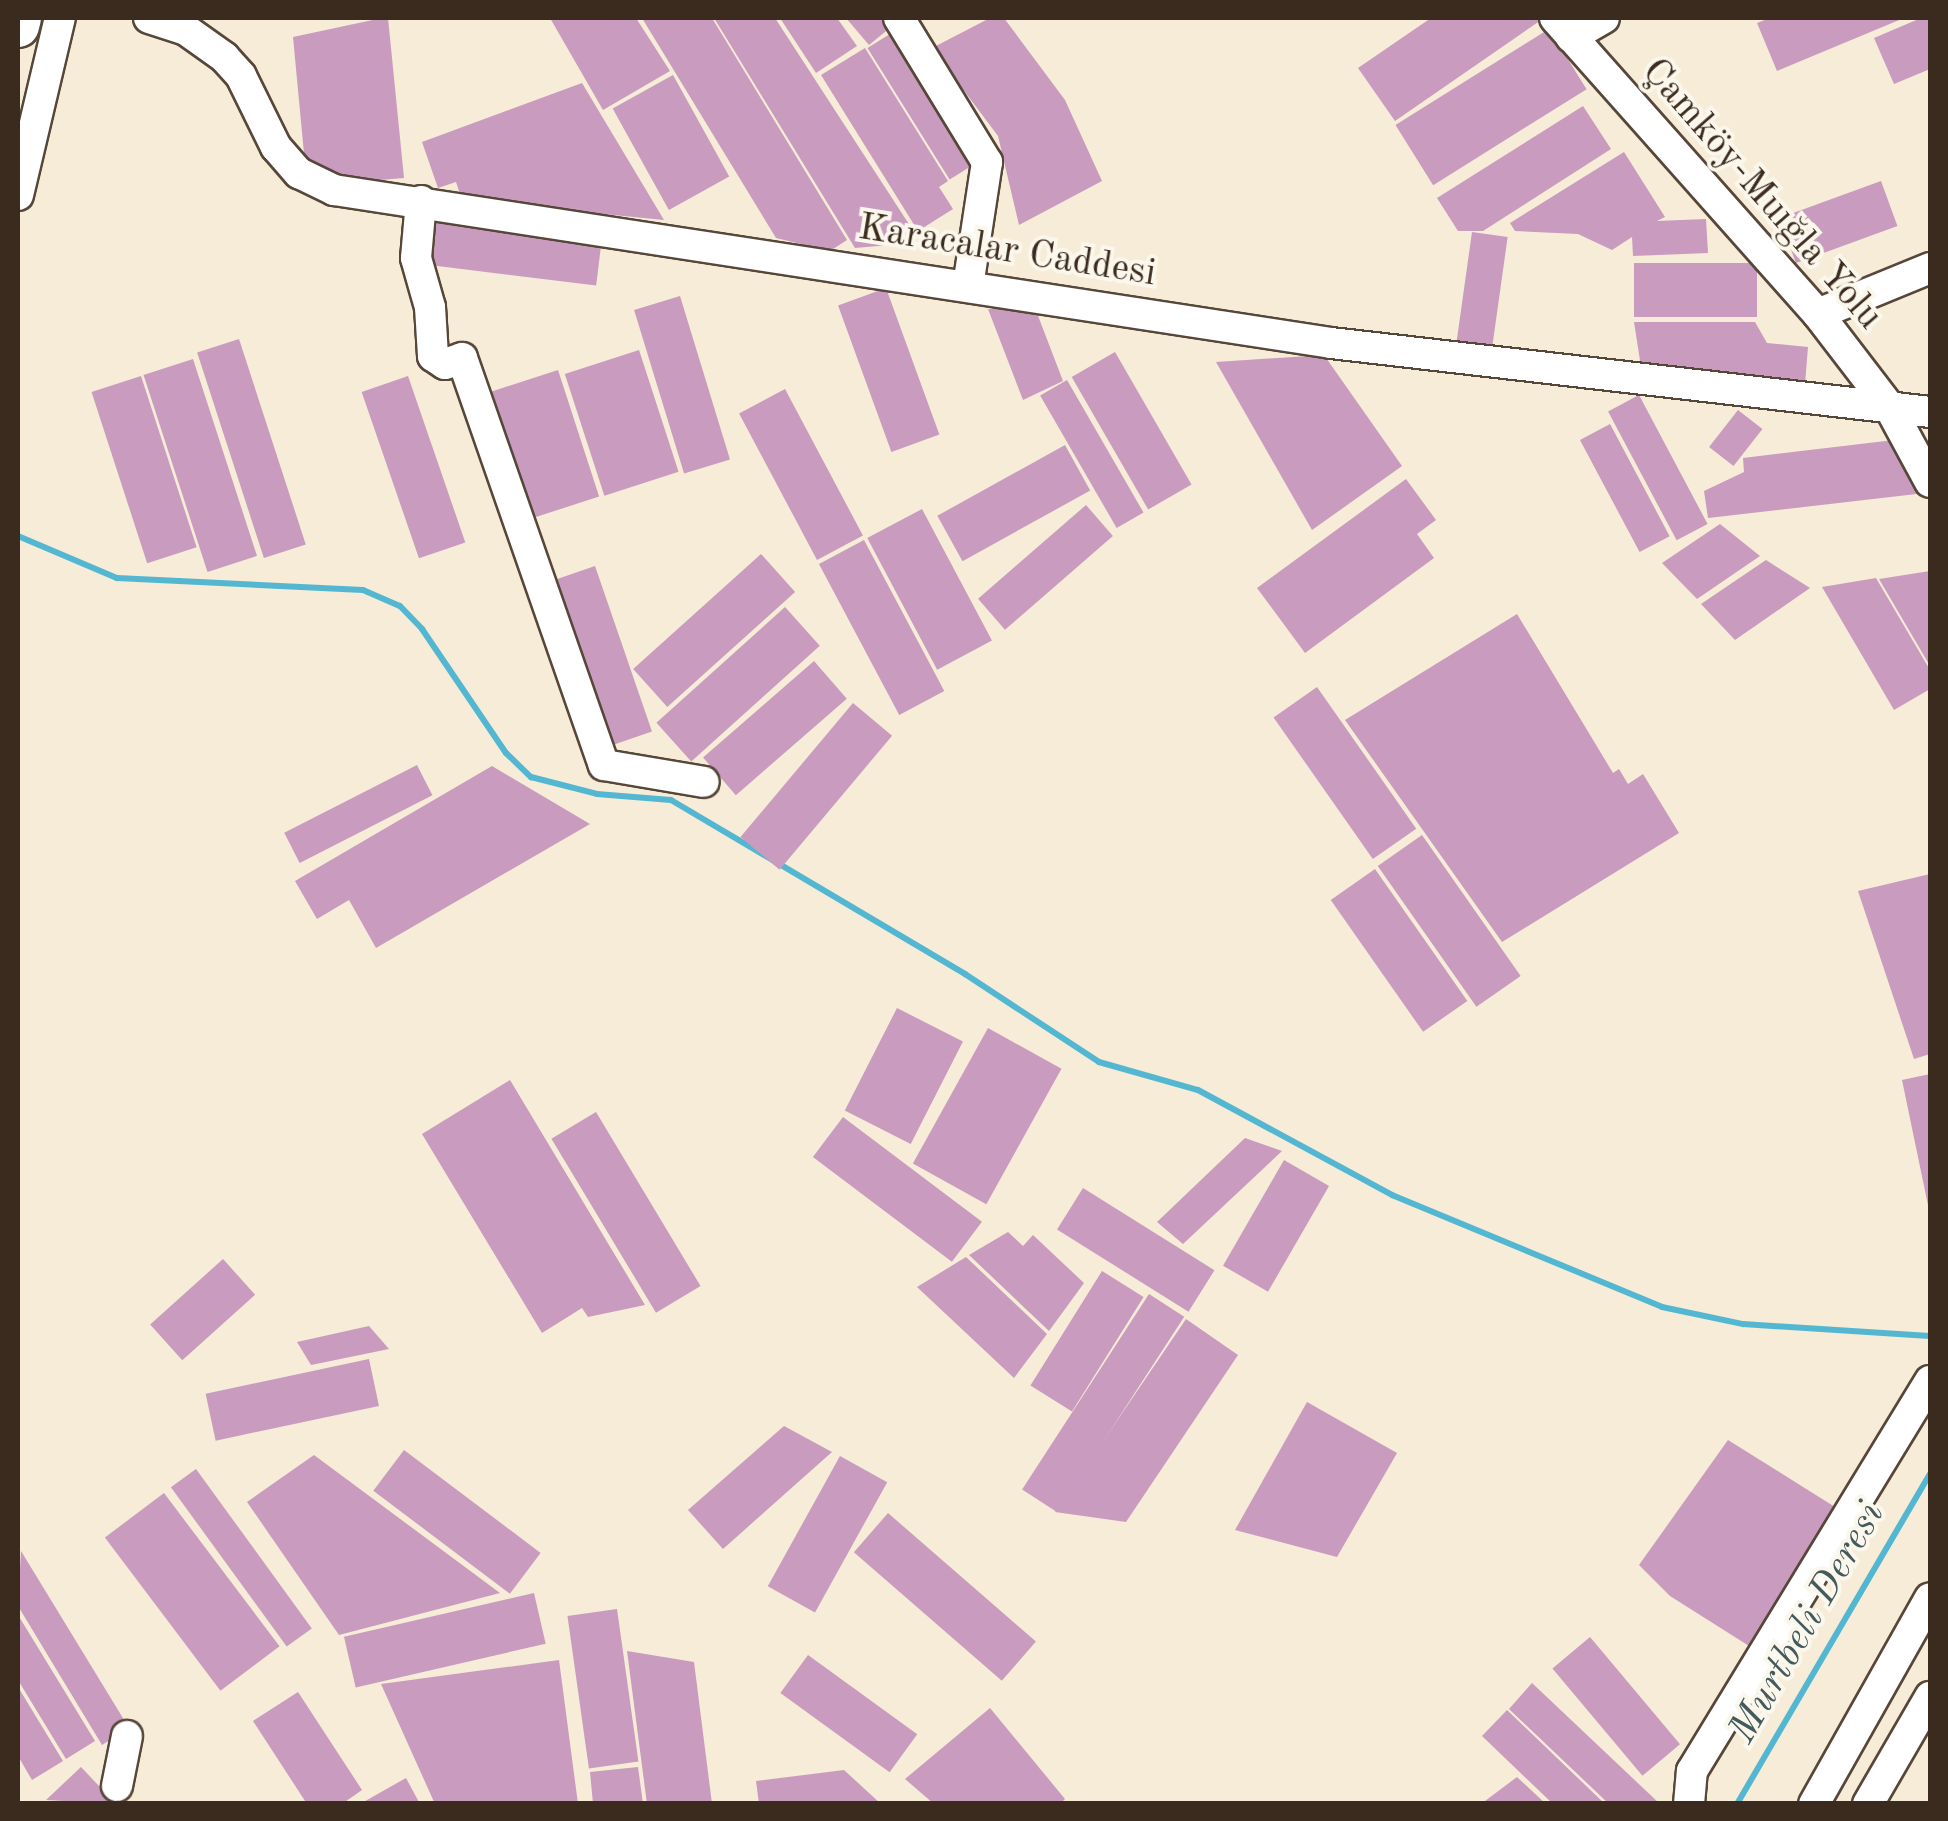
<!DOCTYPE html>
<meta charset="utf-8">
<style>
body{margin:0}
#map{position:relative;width:1948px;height:1821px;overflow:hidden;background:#f6ecd7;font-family:"Old Standard TT",serif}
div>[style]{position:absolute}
.stream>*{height:6px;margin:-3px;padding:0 3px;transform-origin:3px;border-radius:3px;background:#53b7d2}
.building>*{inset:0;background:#c89bbf;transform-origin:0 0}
.roads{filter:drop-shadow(2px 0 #57473a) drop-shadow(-2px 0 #57473a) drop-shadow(0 2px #57473a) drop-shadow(0 -2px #57473a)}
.minor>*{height:30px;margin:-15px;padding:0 15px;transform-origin:15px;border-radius:15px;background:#fff}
.highway>*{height:42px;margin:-21px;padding:0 21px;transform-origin:21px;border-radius:21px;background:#fff}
span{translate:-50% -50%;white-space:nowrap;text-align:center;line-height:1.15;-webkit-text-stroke:8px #fbf7ec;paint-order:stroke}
.street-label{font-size:38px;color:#3b2a1e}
.water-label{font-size:40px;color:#435b5d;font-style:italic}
.frame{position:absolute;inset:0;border:20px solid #3b2a1e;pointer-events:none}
</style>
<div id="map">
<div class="stream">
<i style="left:18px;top:536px;width:108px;rotate:23deg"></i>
<i style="left:117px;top:578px;width:246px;rotate:2.8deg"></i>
<i style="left:363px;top:590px;width:40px;rotate:23.4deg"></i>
<i style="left:400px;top:606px;width:32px;rotate:46deg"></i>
<i style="left:422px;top:629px;width:150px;rotate:55.9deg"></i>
<i style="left:506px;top:753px;width:35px;rotate:44deg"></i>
<i style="left:531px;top:777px;width:68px;rotate:14.4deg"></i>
<i style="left:597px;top:794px;width:74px;rotate:4.6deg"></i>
<i style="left:671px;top:800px;width:342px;rotate:30.6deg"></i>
<i style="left:965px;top:974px;width:160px;rotate:33.3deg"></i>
<i style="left:1099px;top:1062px;width:103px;rotate:15.8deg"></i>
<i style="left:1198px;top:1090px;width:221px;rotate:28.4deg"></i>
<i style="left:1392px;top:1195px;width:292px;rotate:22.5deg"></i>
<i style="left:1662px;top:1307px;width:83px;rotate:11.9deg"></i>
<i style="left:1743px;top:1324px;width:187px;rotate:3.7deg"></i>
<i style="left:1737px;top:1804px;width:382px;rotate:-59.7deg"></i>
</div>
<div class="building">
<i style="clip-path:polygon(382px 18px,388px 18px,404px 178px,356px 182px,305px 164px,293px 37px)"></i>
<i style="clip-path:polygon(550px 18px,636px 18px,670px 71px,603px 110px)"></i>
<i style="clip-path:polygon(642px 18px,712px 18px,847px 240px,830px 251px,776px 238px)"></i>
<i style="clip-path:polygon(714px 18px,775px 18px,916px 235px,901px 244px,855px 248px)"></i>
<i style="clip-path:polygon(780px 18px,837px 18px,857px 46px,816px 73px)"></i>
<i style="clip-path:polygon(846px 18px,892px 18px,896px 23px,869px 45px)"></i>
<i style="clip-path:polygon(990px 18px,1004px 18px,1065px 100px,1102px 181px,1019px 225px,998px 136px,932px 48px)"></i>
<i style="clip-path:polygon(1431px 18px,1544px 18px,1395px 121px,1358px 68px)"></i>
<i style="clip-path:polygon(1770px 18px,1904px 18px,1777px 71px,1757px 23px)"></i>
<i style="clip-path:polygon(1921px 18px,1930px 18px,1930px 69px,1894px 84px,1874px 38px)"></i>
<i style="left:898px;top:29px;width:155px;height:36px;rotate:58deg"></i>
<i style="left:1549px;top:29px;width:71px;height:181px;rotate:58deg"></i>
<i style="clip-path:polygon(865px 48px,948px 181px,939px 187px,953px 209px,918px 231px,821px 75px)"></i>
<i style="left:673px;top:75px;width:116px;height:69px;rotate:61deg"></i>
<i style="clip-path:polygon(582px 83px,664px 220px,462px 200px,456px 182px,438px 188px,422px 142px)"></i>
<i style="clip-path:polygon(1583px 106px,1611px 149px,1483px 231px,1458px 231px,1437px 198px)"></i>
<i style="clip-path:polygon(1624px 152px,1665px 217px,1657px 221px,1706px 219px,1708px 253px,1633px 256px,1632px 237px,1612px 250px,1578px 234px,1515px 231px,1510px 223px)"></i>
<i style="left:1881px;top:181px;width:48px;height:108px;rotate:70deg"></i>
<i style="left:432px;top:211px;width:172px;height:54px;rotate:7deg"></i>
<i style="left:1472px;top:232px;width:36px;height:110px;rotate:8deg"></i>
<i style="left:1634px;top:263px;width:123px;height:54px"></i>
<i style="left:886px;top:288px;width:156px;height:51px;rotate:70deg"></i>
<i style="left:680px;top:296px;width:171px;height:48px;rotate:73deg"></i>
<i style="clip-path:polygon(1035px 308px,1063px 381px,1023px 400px,988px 309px)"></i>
<i style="clip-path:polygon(1634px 322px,1755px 322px,1767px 343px,1808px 347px,1805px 384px,1641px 367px)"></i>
<i style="left:239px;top:339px;width:216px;height:44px;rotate:72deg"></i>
<i style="left:639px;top:350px;width:128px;height:78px;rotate:72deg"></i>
<i style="left:1115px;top:352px;width:153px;height:50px;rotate:60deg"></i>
<i style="clip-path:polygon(1324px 355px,1402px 466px,1312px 530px,1216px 362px)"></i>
<i style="left:193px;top:359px;width:207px;height:52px;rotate:72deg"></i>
<i style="left:558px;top:370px;width:133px;height:77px;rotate:72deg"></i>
<i style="left:141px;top:376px;width:180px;height:52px;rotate:72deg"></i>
<i style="left:408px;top:376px;width:176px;height:49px;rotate:71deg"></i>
<i style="left:1067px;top:380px;width:153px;height:31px;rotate:60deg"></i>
<i style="left:785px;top:389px;width:166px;height:52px;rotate:62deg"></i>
<i style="left:1639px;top:395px;width:146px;height:35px;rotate:62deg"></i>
<i style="left:1738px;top:410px;width:31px;height:47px;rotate:38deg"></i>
<i style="left:1610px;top:424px;width:127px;height:34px;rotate:62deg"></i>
<i style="clip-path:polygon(1894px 440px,1925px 493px,1708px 518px,1704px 491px,1744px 472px,1743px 458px)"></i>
<i style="left:1065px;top:445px;width:52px;height:146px;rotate:61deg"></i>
<i style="clip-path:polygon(1406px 479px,1436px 520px,1417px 534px,1434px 558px,1305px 653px,1257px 588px)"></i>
<i style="left:1086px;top:505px;width:41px;height:143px;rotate:49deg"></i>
<i style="left:922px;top:509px;width:149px;height:62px;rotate:62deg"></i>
<i style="clip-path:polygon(1720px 524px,1760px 556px,1697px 599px,1662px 563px)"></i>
<i style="left:864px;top:540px;width:171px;height:51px;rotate:62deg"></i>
<i style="left:761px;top:554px;width:51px;height:172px;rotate:48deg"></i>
<i style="clip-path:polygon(1766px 560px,1810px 588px,1735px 640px,1701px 604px)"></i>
<i style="left:595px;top:566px;width:175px;height:50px;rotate:71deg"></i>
<i style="clip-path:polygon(1930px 571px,1930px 666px,1879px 579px)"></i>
<i style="clip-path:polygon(1876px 578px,1930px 670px,1930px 689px,1894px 710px,1822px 587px)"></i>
<i style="left:785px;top:607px;width:52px;height:173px;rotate:48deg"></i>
<i style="clip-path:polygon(1517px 614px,1613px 773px,1619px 769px,1628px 784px,1643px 774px,1679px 833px,1502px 942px,1345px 720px)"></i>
<i style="left:814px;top:661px;width:50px;height:147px;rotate:49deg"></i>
<i style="left:1317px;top:687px;width:173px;height:53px;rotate:55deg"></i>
<i style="left:853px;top:703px;width:51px;height:175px;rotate:40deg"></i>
<i style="left:417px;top:765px;width:34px;height:149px;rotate:63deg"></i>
<i style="clip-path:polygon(492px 766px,590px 824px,376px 948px,349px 900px,317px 919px,295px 881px)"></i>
<i style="left:1422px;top:835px;width:172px;height:54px;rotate:55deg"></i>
<i style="left:1375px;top:869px;width:161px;height:54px;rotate:55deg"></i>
<i style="clip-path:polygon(1930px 874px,1930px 1054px,1914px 1059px,1858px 891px)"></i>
<i style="left:897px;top:1008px;width:74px;height:115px;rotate:27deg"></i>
<i style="left:988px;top:1028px;width:84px;height:155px;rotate:29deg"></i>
<i style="clip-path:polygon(1930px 1074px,1930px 1210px,1929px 1210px,1902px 1080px)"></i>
<i style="clip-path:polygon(510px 1080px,645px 1305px,588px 1317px,582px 1308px,542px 1333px,422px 1134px)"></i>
<i style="left:596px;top:1112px;width:203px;height:52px;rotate:59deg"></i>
<i style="left:843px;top:1117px;width:174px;height:50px;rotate:37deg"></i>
<i style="clip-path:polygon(1245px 1138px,1282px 1151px,1183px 1244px,1157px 1222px)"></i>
<i style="left:1284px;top:1160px;width:52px;height:122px;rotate:30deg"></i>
<i style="left:1083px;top:1188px;width:155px;height:49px;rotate:32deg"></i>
<i style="clip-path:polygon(1008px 1232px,1023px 1246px,1033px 1235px,1084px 1283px,1049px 1331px,969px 1255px)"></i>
<i style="clip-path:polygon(966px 1257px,1047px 1334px,1014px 1378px,917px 1287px)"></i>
<i style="left:223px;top:1259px;width:48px;height:98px;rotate:48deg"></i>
<i style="left:1102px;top:1271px;width:49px;height:135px;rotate:32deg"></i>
<i style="left:1149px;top:1294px;width:42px;height:233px;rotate:33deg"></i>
<i style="clip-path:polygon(1186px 1319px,1238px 1355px,1126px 1522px,1055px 1512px)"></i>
<i style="clip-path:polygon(369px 1326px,389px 1349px,311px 1365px,297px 1342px)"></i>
<i style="left:369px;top:1359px;width:48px;height:167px;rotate:78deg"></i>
<i style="clip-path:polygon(1307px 1402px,1397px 1453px,1337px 1557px,1235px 1530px)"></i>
<i style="clip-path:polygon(784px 1426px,832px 1452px,723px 1549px,688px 1510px)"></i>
<i style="clip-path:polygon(1728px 1440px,1843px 1512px,1757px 1651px,1670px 1596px,1639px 1565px)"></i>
<i style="left:404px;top:1450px;width:171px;height:51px;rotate:37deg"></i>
<i style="clip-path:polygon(314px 1455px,500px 1593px,339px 1635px,247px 1502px)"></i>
<i style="left:840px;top:1456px;width:54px;height:149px;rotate:29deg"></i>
<i style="left:196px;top:1469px;width:197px;height:31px;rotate:54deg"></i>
<i style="left:164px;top:1493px;width:192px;height:74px;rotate:53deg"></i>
<i style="left:888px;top:1513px;width:196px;height:52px;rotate:41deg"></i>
<i style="clip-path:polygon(21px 1551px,129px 1728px,102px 1745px,18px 1606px)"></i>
<i style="left:534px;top:1593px;width:52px;height:195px;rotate:77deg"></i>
<i style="left:617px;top:1609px;width:154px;height:50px;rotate:82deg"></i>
<i style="clip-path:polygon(18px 1615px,95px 1741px,66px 1759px,18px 1680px)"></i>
<i style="left:1590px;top:1637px;width:140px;height:49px;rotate:50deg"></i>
<i style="clip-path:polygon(627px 1651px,694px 1662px,712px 1804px,647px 1804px)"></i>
<i style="left:808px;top:1655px;width:135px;height:47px;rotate:36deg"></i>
<i style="clip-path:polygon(559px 1660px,578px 1804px,435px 1804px,381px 1684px)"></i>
<i style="clip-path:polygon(1532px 1683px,1660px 1804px,1609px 1804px,1509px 1709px)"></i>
<i style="clip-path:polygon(18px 1687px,63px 1761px,32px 1780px,18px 1756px)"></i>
<i style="clip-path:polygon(298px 1692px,362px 1790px,342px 1804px,307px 1804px,253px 1721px)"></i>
<i style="clip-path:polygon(990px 1708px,1065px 1799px,1060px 1804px,934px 1804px,905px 1779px)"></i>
<i style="clip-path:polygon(1507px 1710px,1605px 1804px,1553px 1804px,1482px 1736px)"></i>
<i style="clip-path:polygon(81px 1767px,116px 1804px,46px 1800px)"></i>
<i style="clip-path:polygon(638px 1767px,643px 1804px,593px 1804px,590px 1772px)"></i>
<i style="clip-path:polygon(844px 1770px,881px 1804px,759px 1804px,756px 1781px)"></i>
<i style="clip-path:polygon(1517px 1777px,1546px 1804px,1481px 1804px)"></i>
<i style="clip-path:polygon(406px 1778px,420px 1804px,360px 1804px)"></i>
</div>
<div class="roads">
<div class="minor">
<i style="left:149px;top:18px;width:39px;rotate:18deg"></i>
<i style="left:186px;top:30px;width:47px;rotate:35.4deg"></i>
<i style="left:224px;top:57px;width:25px;rotate:48deg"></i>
<i style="left:241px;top:76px;width:79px;rotate:63.8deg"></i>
<i style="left:276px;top:147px;width:35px;rotate:49deg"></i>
<i style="left:299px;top:173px;width:39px;rotate:26deg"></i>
<i style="left:334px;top:190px;width:1009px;rotate:8.72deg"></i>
<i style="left:1331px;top:343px;width:603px;rotate:6.57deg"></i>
<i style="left:899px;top:18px;width:169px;rotate:58.6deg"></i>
<i style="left:987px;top:162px;width:125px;rotate:98.7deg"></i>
<i style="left:1555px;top:18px;width:396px;rotate:48.4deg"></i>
<i style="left:1818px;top:314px;width:118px;rotate:52.5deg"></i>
<i style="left:1890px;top:408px;width:84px;rotate:61.6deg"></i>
<i style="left:1571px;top:37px;width:38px;rotate:-30deg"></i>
<i style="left:18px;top:195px;width:182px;rotate:-76.7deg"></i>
<i style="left:421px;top:201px;width:57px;rotate:95deg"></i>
<i style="left:416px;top:258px;width:51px;rotate:74.1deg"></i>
<i style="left:430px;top:307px;width:49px;rotate:86.5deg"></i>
<i style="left:433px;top:356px;width:14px;rotate:34deg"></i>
<i style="left:445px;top:364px;width:18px;rotate:-19deg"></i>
<i style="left:462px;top:358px;width:431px;rotate:70.8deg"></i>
<i style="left:604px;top:765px;width:101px;rotate:9.6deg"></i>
<i style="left:1818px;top:314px;width:121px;rotate:-22.3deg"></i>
<i style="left:117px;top:1786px;width:51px;rotate:-78.7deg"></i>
<i style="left:1689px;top:1804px;width:33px;rotate:-85deg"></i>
<i style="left:1692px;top:1771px;width:457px;rotate:-58.6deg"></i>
<i style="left:1814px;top:1804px;width:236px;rotate:-60.6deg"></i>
<i style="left:1868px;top:1804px;width:124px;rotate:-59.9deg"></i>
</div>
<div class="highway">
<i style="left:18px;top:26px;width:8px;rotate:-76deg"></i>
</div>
</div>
<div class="street-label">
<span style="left:1761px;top:195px;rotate:49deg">Çamköy-Muığla Yolu</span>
<span style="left:1007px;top:252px;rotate:9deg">Karacalar Caddesi</span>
</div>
<div class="water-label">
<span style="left:1808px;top:1623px;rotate:-60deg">Murtbeli Deresi</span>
</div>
<div class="frame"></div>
</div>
